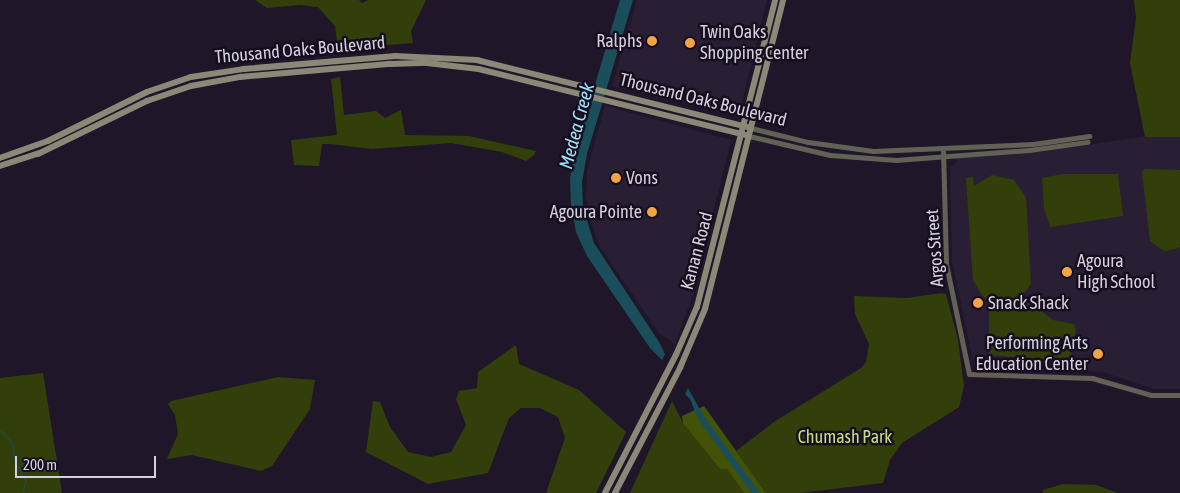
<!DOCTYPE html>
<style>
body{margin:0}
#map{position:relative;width:1180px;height:493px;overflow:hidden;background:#1f1729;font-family:"Asap Condensed",sans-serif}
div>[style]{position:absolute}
.built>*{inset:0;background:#291f35}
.green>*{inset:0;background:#333f0a}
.forest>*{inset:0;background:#425207}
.water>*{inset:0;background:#1a4e5a}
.stream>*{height:1px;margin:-0.5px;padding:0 0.5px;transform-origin:0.5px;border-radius:0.5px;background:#1a4e5a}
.tertiary>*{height:5px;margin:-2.5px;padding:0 2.5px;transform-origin:2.5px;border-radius:2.5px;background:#636056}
.secondary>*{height:5.5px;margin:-2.75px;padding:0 2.75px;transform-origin:2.75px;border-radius:2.75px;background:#8c8877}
.dots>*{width:14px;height:14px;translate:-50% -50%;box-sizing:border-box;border:2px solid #160e1f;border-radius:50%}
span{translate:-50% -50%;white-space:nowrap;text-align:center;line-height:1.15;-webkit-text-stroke:5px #160e1f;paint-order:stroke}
.poi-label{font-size:18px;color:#d5d0dd}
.left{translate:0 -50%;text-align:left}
.right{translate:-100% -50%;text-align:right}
.street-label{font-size:18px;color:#d5d0dd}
.park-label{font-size:18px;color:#c4df7f}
.water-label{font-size:19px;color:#9be2f5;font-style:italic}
.scale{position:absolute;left:15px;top:456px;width:141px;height:22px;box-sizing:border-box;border:2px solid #d5d0dd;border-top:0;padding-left:6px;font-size:15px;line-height:18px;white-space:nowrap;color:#d5d0dd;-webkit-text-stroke:4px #160e1f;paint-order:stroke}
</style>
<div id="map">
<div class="built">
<i style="clip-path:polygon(637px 0,767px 0,739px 113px,734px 116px,612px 86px)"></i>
<i style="clip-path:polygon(605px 106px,731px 140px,693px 295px,675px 344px,659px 333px,600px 247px,592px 225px,586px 198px,587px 171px)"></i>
<i style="clip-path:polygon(1180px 131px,1180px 389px,1154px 389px,1103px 372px,974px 365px,952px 261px,950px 167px,957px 163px,957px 156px,1082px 146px)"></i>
</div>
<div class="green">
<i style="clip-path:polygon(255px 0,359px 0,362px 3px,369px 0,426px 0,411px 31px,413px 43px,338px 49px,335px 26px,318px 7px,300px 5px,267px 8px)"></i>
<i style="clip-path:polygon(1134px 0,1180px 0,1180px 137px,1145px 137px,1130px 63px,1136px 18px)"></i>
<i style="clip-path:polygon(340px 77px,344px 115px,376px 111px,385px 118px,401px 110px,405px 135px,469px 136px,536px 151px,534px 155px,526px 161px,502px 152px,451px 143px,372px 149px,331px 144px,322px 144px,319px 166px,294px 165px,291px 140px,337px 135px,331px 79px)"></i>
<i style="clip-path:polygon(1144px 169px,1180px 170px,1180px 247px,1176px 249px,1164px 251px,1150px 241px,1142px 172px)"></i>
<i style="clip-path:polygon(1063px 174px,1118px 174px,1123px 216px,1050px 227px,1044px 208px,1042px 178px)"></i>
<i style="clip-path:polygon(992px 175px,1014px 180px,1026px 197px,1031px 284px,1020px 298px,1002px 304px,983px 297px,973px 280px,966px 178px,973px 177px,974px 186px)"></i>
<i style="clip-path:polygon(941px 293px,946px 294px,958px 340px,964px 386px,959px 407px,902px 443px,890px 460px,883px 483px,800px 493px,766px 493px,736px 451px,774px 422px,861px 368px,866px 362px,869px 344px,855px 314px,854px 296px,907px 298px)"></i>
<i style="clip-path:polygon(1025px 303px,1031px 303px,1053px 320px,1074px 324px,1076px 330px,1069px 361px,989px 355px,989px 309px,1014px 309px)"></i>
<i style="clip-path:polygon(516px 345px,519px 364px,579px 390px,626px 432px,596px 493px,546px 493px,565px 438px,558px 417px,540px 408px,521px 408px,509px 418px,488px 473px,428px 484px,366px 452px,373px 401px,380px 402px,390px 427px,408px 452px,431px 457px,451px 452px,466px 425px,456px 399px,459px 391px,477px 388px,478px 372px)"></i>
<i style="clip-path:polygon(43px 373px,62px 493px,0 493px,0 378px)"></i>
<i style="clip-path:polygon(278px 377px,315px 380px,310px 409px,272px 466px,261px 471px,192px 455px,167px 459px,178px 434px,175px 415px,168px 404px,171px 401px)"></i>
<i style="clip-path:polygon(672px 401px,683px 423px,727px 469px,744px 493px,630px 493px)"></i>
<i style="clip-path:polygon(1063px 484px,1096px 485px,1118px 493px,1043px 493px,1043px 490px)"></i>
</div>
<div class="forest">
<i style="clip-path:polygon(704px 406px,766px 493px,744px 493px,727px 469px,720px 469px,683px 423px,682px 416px)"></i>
</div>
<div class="water">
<i style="clip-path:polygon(620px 0,633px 0,587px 154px,582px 182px,583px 208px,594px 243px,659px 342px,665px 354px,662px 360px,650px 348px,587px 256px,576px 232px,571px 205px,570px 177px,576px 149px)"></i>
<i style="clip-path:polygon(688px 388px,703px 415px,760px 493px,752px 493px,698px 419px,690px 399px,685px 394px)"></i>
</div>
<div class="stream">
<i style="left:0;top:430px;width:17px;rotate:45deg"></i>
<i style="left:12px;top:442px;width:17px;rotate:83deg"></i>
<i style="left:14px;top:459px;width:25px;rotate:63deg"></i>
<i style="left:25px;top:481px;width:12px;rotate:99deg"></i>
</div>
<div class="tertiary">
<i style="left:751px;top:128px;width:59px;rotate:13.8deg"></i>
<i style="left:808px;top:142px;width:66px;rotate:7.9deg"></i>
<i style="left:873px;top:151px;width:160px;rotate:-2.5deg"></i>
<i style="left:1033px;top:144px;width:57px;rotate:-8.1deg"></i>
<i style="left:749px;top:136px;width:83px;rotate:13.2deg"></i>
<i style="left:830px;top:155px;width:66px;rotate:4.3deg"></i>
<i style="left:896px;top:160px;width:133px;rotate:-4.3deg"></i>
<i style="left:1029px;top:150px;width:59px;rotate:-7.9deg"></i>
<i style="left:943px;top:149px;width:115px;rotate:88.5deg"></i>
<i style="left:946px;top:264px;width:112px;rotate:78.2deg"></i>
<i style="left:969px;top:374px;width:123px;rotate:1.9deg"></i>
<i style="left:1092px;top:378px;width:61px;rotate:16.1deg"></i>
<i style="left:1151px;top:395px;width:29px"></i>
</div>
<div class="secondary">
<i style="left:0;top:158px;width:51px;rotate:-19.5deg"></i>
<i style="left:48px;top:141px;width:110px;rotate:-26.3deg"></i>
<i style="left:147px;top:92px;width:46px;rotate:-18.8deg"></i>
<i style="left:191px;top:77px;width:54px;rotate:-8.6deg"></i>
<i style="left:244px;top:69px;width:152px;rotate:-4.9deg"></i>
<i style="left:395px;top:56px;width:82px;rotate:2.8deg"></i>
<i style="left:477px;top:60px;width:282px;rotate:13.9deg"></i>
<i style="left:0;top:166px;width:40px;rotate:-18deg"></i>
<i style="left:38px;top:154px;width:121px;rotate:-25.9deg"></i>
<i style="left:147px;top:101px;width:46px;rotate:-18.8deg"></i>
<i style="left:191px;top:86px;width:50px;rotate:-10.4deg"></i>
<i style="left:240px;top:77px;width:151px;rotate:-5deg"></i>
<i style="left:390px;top:64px;width:37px;rotate:-2deg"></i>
<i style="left:427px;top:63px;width:52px;rotate:6.6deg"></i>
<i style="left:479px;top:69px;width:278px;rotate:13.9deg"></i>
<i style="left:605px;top:493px;width:155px;rotate:-62.8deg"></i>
<i style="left:676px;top:355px;width:52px;rotate:-66.4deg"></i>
<i style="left:697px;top:307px;width:317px;rotate:-75.7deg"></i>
<i style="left:615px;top:493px;width:141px;rotate:-62.5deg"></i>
<i style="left:680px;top:368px;width:64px;rotate:-67deg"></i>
<i style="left:705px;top:309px;width:319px;rotate:-75.8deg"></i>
</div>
<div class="dots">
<i style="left:652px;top:41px;background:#f4a344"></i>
<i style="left:690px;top:43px;background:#f4a344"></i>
<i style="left:616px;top:178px;background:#f4a344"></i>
<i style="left:652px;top:212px;background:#f4a344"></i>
<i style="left:1067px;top:272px;background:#f4a344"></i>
<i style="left:978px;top:303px;background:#f4a344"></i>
<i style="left:1098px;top:354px;background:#f4a344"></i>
</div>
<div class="poi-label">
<span class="left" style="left:700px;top:43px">Twin Oaks<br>Shopping Center</span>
<span class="right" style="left:642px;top:41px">Ralphs</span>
<span class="left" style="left:626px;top:178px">Vons</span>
<span class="right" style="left:642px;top:212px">Agoura Pointe</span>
<span class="left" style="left:1077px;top:272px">Agoura<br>High School</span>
<span class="left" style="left:988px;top:303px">Snack Shack</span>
<span class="right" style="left:1088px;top:354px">Performing Arts<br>Education Center</span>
</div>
<div class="street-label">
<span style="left:300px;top:50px;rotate:-5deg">Thousand Oaks Boulevard</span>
<span style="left:703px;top:100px;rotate:14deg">Thousand Oaks Boulevard</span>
<span style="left:935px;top:248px;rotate:-94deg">Argos Street</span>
<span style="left:697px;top:251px;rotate:-75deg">Kanan Road</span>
</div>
<div class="park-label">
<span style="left:845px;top:437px">Chumash Park</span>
</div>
<div class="water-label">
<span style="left:577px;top:126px;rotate:-75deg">Medea Creek</span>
</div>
<div class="scale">200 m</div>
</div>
